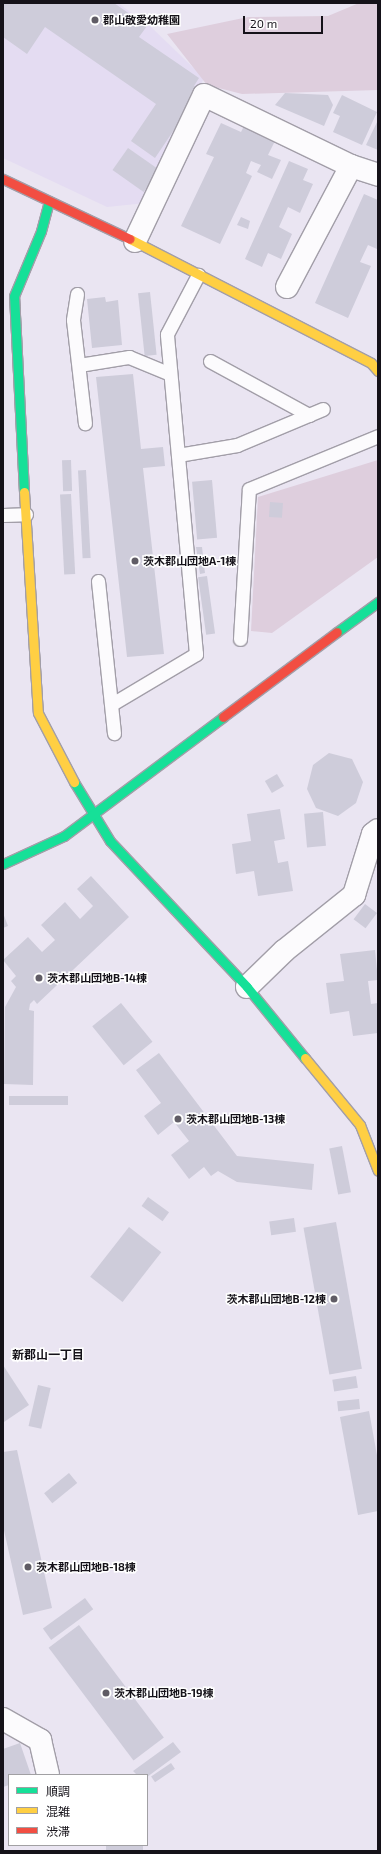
<!DOCTYPE html>
<meta charset="utf-8">
<style>
body{margin:0}
#map{position:relative;width:381px;height:1854px;overflow:hidden;background:#eae5f2;font-family:"Exo 2","Noto Sans JP",sans-serif}
div>[style]{position:absolute}
.built>*{inset:0;background:#e4dcf2}
.green>*{inset:0;background:#decedd}
.building>*{inset:0;background:#ceccda;transform-origin:0 0}
.roads{filter:drop-shadow(1px 0 #a29ea8) drop-shadow(-1px 0 #a29ea8) drop-shadow(0 1px #a29ea8) drop-shadow(0 -1px #a29ea8)}
.lane>*{height:13px;margin:-6.5px;padding:0 6.5px;transform-origin:6.5px;border-radius:6.5px;background:#fcfbfd}
.street>*{height:22px;margin:-11px;padding:0 11px;transform-origin:11px;border-radius:11px;background:#fcfbfd}
.fast>*{height:9px;margin:-4.5px;padding:0 4.5px;transform-origin:4.5px;border-radius:4.5px;background:#16e098}
.slow>*{height:9px;margin:-4.5px;padding:0 4.5px;transform-origin:4.5px;border-radius:4.5px;background:#ffcf43}
.jam>*{height:9px;margin:-4.5px;padding:0 4.5px;transform-origin:4.5px;border-radius:4.5px;background:#f24e42}
.dots>*{width:11px;height:11px;translate:-50% -50%;box-sizing:border-box;border:2px solid #fff;border-radius:50%}
span{translate:-50% -50%;white-space:nowrap;text-align:center;line-height:1.15;-webkit-text-stroke:3px #fff;paint-order:stroke}
.poi-label{font-size:11px;color:#151219;font-weight:700}
.left{translate:0 -50%;text-align:left}
.right{translate:-100% -50%;text-align:right}
.neighbourhood-label{font-size:12px;color:#151219;font-weight:700}
.frame{position:absolute;inset:0;border:4px solid #151219;pointer-events:none}
.legend{position:absolute;left:8px;top:1774px;width:140px;height:72px;box-sizing:border-box;background:#fff;border:1px solid #a1a0a3;margin:0;padding:5px 7px;list-style:none;font-size:12px;color:#151219}
.legend li{display:flex;align-items:center;gap:8px;height:20px}
.legend b{width:20px;border:1px solid #a1a0a3}
.scale{position:absolute;left:243px;top:16px;width:80px;height:18px;box-sizing:border-box;border:2px solid #151219;border-top:0;padding-left:5px;font-size:12px;line-height:14px;white-space:nowrap;color:#151219;-webkit-text-stroke:3px #fff;paint-order:stroke}
</style>
<div id="map">
<div class="built">
<i style="clip-path:polygon(3px 3px,118px 3px,151px 27px,204px 78px,146px 203px,107px 207px,3px 158px)"></i>
</div>
<div class="green">
<i style="clip-path:polygon(359px 3px,378px 3px,378px 90px,242px 94px,207px 85px,167px 34px,248px 17px,328px 16px)"></i>
<i style="clip-path:polygon(378px 460px,378px 557px,272px 633px,251px 631px,258px 497px)"></i>
</div>
<div class="building">
<i style="clip-path:polygon(3px 3px,114px 3px,147px 26px,139px 37px,199px 78px,194px 86px,201px 90px,155px 158px,131px 141px,156px 104px,45px 27px,27px 54px,3px 37px)"></i>
<i style="clip-path:polygon(285px 93px,328px 95px,333px 105px,324px 126px,275px 105px)"></i>
<i style="clip-path:polygon(342px 95px,377px 112px,362px 145px,333px 132px,340px 116px,333px 113px)"></i>
<i style="clip-path:polygon(378px 120px,378px 150px,366px 145px)"></i>
<i style="clip-path:polygon(221px 123px,241px 132px,245px 124px,276px 139px,268px 155px,281px 160px,272px 179px,257px 172px,261px 165px,251px 161px,246px 173px,252px 176px,220px 244px,181px 226px,214px 157px,206px 154px)"></i>
<i style="left:128px;top:148px;width:38px;height:27px;rotate:35deg"></i>
<i style="clip-path:polygon(289px 161px,308px 169px,303px 180px,313px 184px,300px 213px,288px 207px,279px 227px,292px 234px,281px 259px,268px 253px,262px 267px,245px 259px)"></i>
<i style="clip-path:polygon(364px 194px,378px 200px,378px 247px,377px 249px,368px 245px,360px 262px,371px 266px,348px 318px,315px 303px)"></i>
<i style="clip-path:polygon(241px 217px,250px 221px,248px 229px,237px 225px)"></i>
<i style="left:150px;top:292px;width:63px;height:12px;rotate:84deg"></i>
<i style="clip-path:polygon(105px 297px,106px 302px,118px 300px,122px 345px,92px 348px,87px 299px)"></i>
<i style="clip-path:polygon(133px 374px,141px 449px,163px 447px,165px 466px,143px 468px,164px 654px,127px 657px,96px 377px)"></i>
<i style="left:71px;top:460px;width:31px;height:9px;rotate:88deg"></i>
<i style="left:86px;top:470px;width:88px;height:8px;rotate:87deg"></i>
<i style="left:212px;top:480px;width:58px;height:20px;rotate:85deg"></i>
<i style="left:71px;top:494px;width:80px;height:11px;rotate:87deg"></i>
<i style="left:270px;top:502px;width:13px;height:15px;rotate:4deg"></i>
<i style="clip-path:polygon(196px 547px,202px 547px,205px 573px,200px 574px)"></i>
<i style="left:207px;top:576px;width:58px;height:9px;rotate:82deg"></i>
<i style="clip-path:polygon(329px 753px,352px 759px,363px 782px,356px 803px,338px 816px,316px 808px,307px 789px,313px 765px)"></i>
<i style="left:277px;top:774px;width:14px;height:14px;rotate:60deg"></i>
<i style="clip-path:polygon(280px 809px,285px 839px,274px 841px,278px 863px,288px 861px,293px 891px,258px 896px,254px 871px,236px 874px,232px 844px,251px 841px,247px 814px)"></i>
<i style="left:323px;top:812px;width:34px;height:19px;rotate:85deg"></i>
<i style="clip-path:polygon(91px 876px,129px 917px,37px 1004px,34px 1000px,30px 1004px,29px 1010px,34px 1011px,33px 1085px,4px 1084px,5px 1007px,16px 987px,11px 981px,16px 976px,3px 960px,28px 937px,42px 952px,55px 940px,41px 925px,65px 902px,80px 919px,93px 906px,77px 889px)"></i>
<i style="left:365px;top:904px;width:15px;height:19px;rotate:37deg"></i>
<i style="clip-path:polygon(3px 913px,8px 926px,3px 928px)"></i>
<i style="clip-path:polygon(375px 950px,378px 980px,368px 981px,371px 1004px,378px 1003px,378px 1033px,353px 1036px,349px 1011px,330px 1014px,326px 983px,344px 981px,340px 954px)"></i>
<i style="left:121px;top:1003px;width:50px;height:37px;rotate:51deg"></i>
<i style="clip-path:polygon(159px 1053px,237px 1156px,314px 1164px,312px 1190px,237px 1182px,218px 1171px,211px 1176px,204px 1167px,189px 1179px,171px 1155px,189px 1141px,174px 1122px,158px 1135px,144px 1116px,161px 1103px,136px 1070px)"></i>
<i style="left:9px;top:1096px;width:59px;height:9px"></i>
<i style="left:342px;top:1146px;width:47px;height:13px;rotate:79deg"></i>
<i style="left:148px;top:1197px;width:26px;height:11px;rotate:36deg"></i>
<i style="left:294px;top:1218px;width:14px;height:25px;rotate:82deg"></i>
<i style="left:336px;top:1222px;width:149px;height:33px;rotate:80deg"></i>
<i style="left:129px;top:1227px;width:41px;height:63px;rotate:38deg"></i>
<i style="clip-path:polygon(3px 1365px,29px 1405px,4px 1422px,3px 1421px)"></i>
<i style="left:356px;top:1376px;width:12px;height:24px;rotate:81deg"></i>
<i style="left:38px;top:1385px;width:13px;height:42px;rotate:13deg"></i>
<i style="left:359px;top:1399px;width:10px;height:22px;rotate:84deg"></i>
<i style="clip-path:polygon(369px 1411px,378px 1461px,378px 1511px,358px 1515px,340px 1417px)"></i>
<i style="clip-path:polygon(17px 1450px,52px 1608px,23px 1615px,3px 1526px,3px 1452px)"></i>
<i style="left:69px;top:1473px;width:13px;height:32px;rotate:51deg"></i>
<i style="left:85px;top:1598px;width:14px;height:52px;rotate:54deg"></i>
<i style="left:79px;top:1625px;width:141px;height:38px;rotate:53deg"></i>
<i style="clip-path:polygon(173px 1742px,181px 1752px,147px 1777px,147px 1775px,137px 1775px,133px 1771px)"></i>
<i style="clip-path:polygon(20px 1743px,31px 1775px,9px 1775px,9px 1785px,3px 1787px,3px 1749px)"></i>
<i style="left:171px;top:1763px;width:7px;height:24px;rotate:56deg"></i>
<i style="left:106px;top:1845px;width:37px;height:6px"></i>
</div>
<div class="roads">
<div class="lane">
<i style="left:77px;top:294px;width:26px;rotate:99deg"></i>
<i style="left:73px;top:320px;width:104px;rotate:83.4deg"></i>
<i style="left:210px;top:361px;width:113px;rotate:28.6deg"></i>
<i style="left:79px;top:365px;width:51px;rotate:-9.1deg"></i>
<i style="left:129px;top:357px;width:44px;rotate:22.5deg"></i>
<i style="left:178px;top:455px;width:60px;rotate:-9.6deg"></i>
<i style="left:237px;top:445px;width:93px;rotate:-22.7deg"></i>
<i style="left:3px;top:515px;width:23px;rotate:-2deg"></i>
<i style="left:98px;top:581px;width:153px;rotate:84deg"></i>
<i style="left:240px;top:639px;width:150px;rotate:-86.6deg"></i>
<i style="left:249px;top:489px;width:139px;rotate:-22.3deg"></i>
<i style="left:112px;top:704px;width:98px;rotate:-30.8deg"></i>
<i style="left:196px;top:654px;width:321px;rotate:-95.2deg"></i>
<i style="left:167px;top:334px;width:67px;rotate:-62.3deg"></i>
</div>
<div class="street">
<i style="left:135px;top:241px;width:161px;rotate:-64.7deg"></i>
<i style="left:204px;top:95px;width:163px;rotate:25.8deg"></i>
<i style="left:351px;top:166px;width:28px;rotate:18deg"></i>
<i style="left:287px;top:287px;width:137px;rotate:-62.1deg"></i>
<i style="left:247px;top:987px;width:52px;rotate:-44.2deg"></i>
<i style="left:284px;top:951px;width:90px;rotate:-38.7deg"></i>
<i style="left:354px;top:895px;width:64px;rotate:-72.7deg"></i>
<i style="left:373px;top:834px;width:6px;rotate:-39deg"></i>
<i style="left:3px;top:1719px;width:43px;rotate:29.6deg"></i>
<i style="left:40px;top:1740px;width:36px;rotate:77deg"></i>
</div>
<div class="fast">
<i style="left:24px;top:492px;width:196px;rotate:-92.9deg"></i>
<i style="left:14px;top:296px;width:70px;rotate:-67.4deg"></i>
<i style="left:41px;top:231px;width:31px;rotate:-75deg"></i>
<i style="left:337px;top:632px;width:51px;rotate:-36.2deg"></i>
<i style="left:74px;top:782px;width:69px;rotate:58.6deg"></i>
<i style="left:110px;top:841px;width:200px;rotate:46.8deg"></i>
<i style="left:247px;top:987px;width:92px;rotate:50.8deg"></i>
<i style="left:3px;top:864px;width:67px;rotate:-24.7deg"></i>
<i style="left:64px;top:836px;width:199px;rotate:-36.8deg"></i>
</div>
<div class="slow">
<i style="left:130px;top:239px;width:271px;rotate:27.2deg"></i>
<i style="left:371px;top:363px;width:11px;rotate:49deg"></i>
<i style="left:24px;top:492px;width:221px;rotate:86.4deg"></i>
<i style="left:38px;top:713px;width:78px;rotate:62.4deg"></i>
<i style="left:305px;top:1058px;width:87px;rotate:50.6deg"></i>
<i style="left:360px;top:1125px;width:49px;rotate:68.6deg"></i>
</div>
<div class="jam">
<i style="left:3px;top:179px;width:140px;rotate:25.3deg"></i>
<i style="left:223px;top:717px;width:142px;rotate:-36.7deg"></i>
</div>
</div>
<div class="dots">
<i style="left:95px;top:20px;background:#605c65"></i>
<i style="left:135px;top:561px;background:#605c65"></i>
<i style="left:39px;top:978px;background:#605c65"></i>
<i style="left:178px;top:1119px;background:#605c65"></i>
<i style="left:334px;top:1299px;background:#605c65"></i>
<i style="left:28px;top:1567px;background:#605c65"></i>
<i style="left:106px;top:1693px;background:#605c65"></i>
</div>
<div class="poi-label">
<span class="left" style="left:103px;top:20px">郡山敬愛幼稚園</span>
<span class="left" style="left:143px;top:561px">茨木郡山団地A-1棟</span>
<span class="left" style="left:47px;top:978px">茨木郡山団地B-14棟</span>
<span class="left" style="left:186px;top:1119px">茨木郡山団地B-13棟</span>
<span class="right" style="left:326px;top:1299px">茨木郡山団地B-12棟</span>
<span class="left" style="left:36px;top:1567px">茨木郡山団地B-18棟</span>
<span class="left" style="left:114px;top:1693px">茨木郡山団地B-19棟</span>
</div>
<div class="neighbourhood-label">
<span style="left:48px;top:1355px">新郡山一丁目</span>
</div>
<div class="frame"></div>
<ul class="legend">
<li><b style="height:5px;background:#16e098"></b>順調</li>
<li><b style="height:5px;background:#ffcf43"></b>混雑</li>
<li><b style="height:5px;background:#f24e42"></b>渋滞</li>
</ul>
<div class="scale">20 m</div>
</div>
